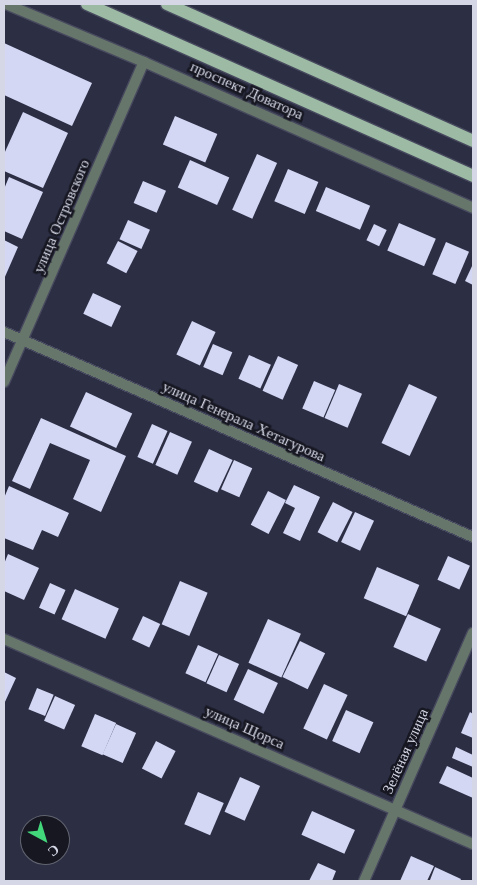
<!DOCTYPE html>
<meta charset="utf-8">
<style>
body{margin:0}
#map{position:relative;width:477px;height:885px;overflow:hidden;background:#2c2e44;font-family:"Libre Baskerville",serif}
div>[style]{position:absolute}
.building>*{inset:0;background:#d3d7f4;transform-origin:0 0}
.roads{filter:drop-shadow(1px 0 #47495e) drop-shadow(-1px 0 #47495e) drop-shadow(0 1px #47495e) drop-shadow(0 -1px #47495e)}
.street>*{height:10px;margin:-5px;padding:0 5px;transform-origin:5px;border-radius:5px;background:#67766a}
.primary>*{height:12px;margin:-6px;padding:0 6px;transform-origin:6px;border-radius:6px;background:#9dbba4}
span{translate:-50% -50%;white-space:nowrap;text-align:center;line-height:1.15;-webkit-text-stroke:5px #161721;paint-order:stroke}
.street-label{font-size:15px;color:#d5d7e6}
.frame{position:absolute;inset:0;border:5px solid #d5d7e6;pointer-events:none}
.north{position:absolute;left:20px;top:815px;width:50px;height:50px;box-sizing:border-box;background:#161721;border:1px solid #626470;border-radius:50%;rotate:141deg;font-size:14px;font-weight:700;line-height:20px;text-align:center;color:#d5d7e6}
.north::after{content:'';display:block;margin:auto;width:18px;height:22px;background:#42d77b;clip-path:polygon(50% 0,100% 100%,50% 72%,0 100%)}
</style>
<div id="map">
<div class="building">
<i style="clip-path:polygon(4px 43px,92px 83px,72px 126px,4px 95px)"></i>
<i style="clip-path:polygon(23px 112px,68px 133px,43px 188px,4px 171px,4px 154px)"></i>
<i style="left:175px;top:116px;width:46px;height:31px;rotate:23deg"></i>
<i style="left:257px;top:154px;width:22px;height:61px;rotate:24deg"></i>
<i style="left:190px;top:160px;width:43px;height:30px;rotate:24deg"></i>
<i style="left:288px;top:169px;width:33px;height:35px;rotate:23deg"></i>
<i style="clip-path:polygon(9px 177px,43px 192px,22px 239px,4px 231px,4px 189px)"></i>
<i style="left:143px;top:181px;width:25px;height:24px;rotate:23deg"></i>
<i style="left:326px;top:187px;width:48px;height:26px;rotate:23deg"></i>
<i style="left:128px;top:220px;width:24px;height:21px;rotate:24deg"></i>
<i style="left:399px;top:223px;width:40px;height:30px;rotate:23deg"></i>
<i style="left:374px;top:224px;width:14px;height:18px;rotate:25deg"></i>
<i style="clip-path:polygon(4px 240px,18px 247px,4px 279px)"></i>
<i style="left:118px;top:241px;width:22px;height:25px;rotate:27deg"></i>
<i style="left:446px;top:242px;width:25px;height:35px;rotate:23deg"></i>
<i style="clip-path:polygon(473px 264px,473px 285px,465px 281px)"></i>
<i style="left:93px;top:293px;width:31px;height:23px;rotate:25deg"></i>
<i style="left:192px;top:321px;width:26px;height:37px;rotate:25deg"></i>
<i style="left:213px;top:344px;width:21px;height:25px;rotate:23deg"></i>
<i style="left:249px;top:355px;width:24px;height:26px;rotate:24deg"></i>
<i style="left:278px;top:356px;width:22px;height:38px;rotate:24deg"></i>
<i style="left:314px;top:381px;width:23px;height:30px;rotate:23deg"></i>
<i style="left:339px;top:384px;width:25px;height:37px;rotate:23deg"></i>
<i style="left:409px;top:384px;width:31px;height:65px;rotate:25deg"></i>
<i style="left:86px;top:392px;width:51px;height:38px;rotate:25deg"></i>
<i style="clip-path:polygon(41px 418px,126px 456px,101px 512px,73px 499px,90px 460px,50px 443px,30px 489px,12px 481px)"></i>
<i style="left:152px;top:424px;width:17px;height:36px;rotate:24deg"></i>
<i style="left:170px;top:432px;width:24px;height:36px;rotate:24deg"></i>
<i style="left:209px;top:449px;width:26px;height:36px;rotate:25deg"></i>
<i style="left:234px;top:460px;width:20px;height:32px;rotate:24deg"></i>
<i style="clip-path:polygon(294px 485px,320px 497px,300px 541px,283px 533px,295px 508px,285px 503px)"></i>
<i style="clip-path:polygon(9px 486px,69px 513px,58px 537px,42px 530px,33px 550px,4px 538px,4px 498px)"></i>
<i style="left:268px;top:491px;width:20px;height:38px;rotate:27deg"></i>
<i style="left:333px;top:502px;width:22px;height:34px;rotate:27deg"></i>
<i style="left:355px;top:512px;width:21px;height:33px;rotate:25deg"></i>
<i style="clip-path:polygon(8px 554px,39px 568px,24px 600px,4px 591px,4px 564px)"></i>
<i style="left:448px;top:556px;width:24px;height:26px;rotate:24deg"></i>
<i style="left:377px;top:567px;width:46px;height:34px;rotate:23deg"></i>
<i style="left:180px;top:581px;width:30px;height:47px;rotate:23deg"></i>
<i style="left:50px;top:583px;width:17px;height:27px;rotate:24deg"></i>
<i style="left:75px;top:589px;width:48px;height:33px;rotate:24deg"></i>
<i style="left:408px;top:614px;width:36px;height:36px;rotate:24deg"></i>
<i style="left:143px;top:616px;width:19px;height:26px;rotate:25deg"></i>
<i style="left:268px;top:619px;width:36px;height:48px;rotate:24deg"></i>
<i style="left:300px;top:641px;width:28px;height:40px;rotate:26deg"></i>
<i style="left:198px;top:645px;width:22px;height:31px;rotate:24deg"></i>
<i style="left:219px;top:655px;width:22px;height:31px;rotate:24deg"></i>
<i style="left:248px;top:669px;width:33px;height:34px;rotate:25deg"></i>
<i style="clip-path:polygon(4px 672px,16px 678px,4px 704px)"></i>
<i style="left:324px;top:684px;width:26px;height:49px;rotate:25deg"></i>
<i style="left:37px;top:688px;width:18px;height:23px;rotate:22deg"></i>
<i style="left:55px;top:696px;width:22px;height:27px;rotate:24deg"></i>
<i style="left:346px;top:710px;width:30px;height:34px;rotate:24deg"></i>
<i style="clip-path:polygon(470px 712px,473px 714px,473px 738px,461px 733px)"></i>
<i style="left:95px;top:714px;width:23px;height:35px;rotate:23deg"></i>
<i style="left:116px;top:724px;width:22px;height:33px;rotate:24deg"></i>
<i style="left:156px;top:741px;width:22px;height:31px;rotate:27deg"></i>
<i style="clip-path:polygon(456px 747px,473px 755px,473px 767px,452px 758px)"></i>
<i style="clip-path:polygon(447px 766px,473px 778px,473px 798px,439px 783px)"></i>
<i style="left:240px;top:777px;width:22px;height:38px;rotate:24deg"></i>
<i style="left:198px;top:792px;width:28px;height:35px;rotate:23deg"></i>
<i style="left:312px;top:811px;width:47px;height:26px;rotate:24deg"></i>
<i style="clip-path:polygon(411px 856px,434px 866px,427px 881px,400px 881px)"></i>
<i style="clip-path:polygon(318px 863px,336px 871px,332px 881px,309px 881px)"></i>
<i style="clip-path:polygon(435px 867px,461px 879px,460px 881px,430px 880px)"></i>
</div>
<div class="roads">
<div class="street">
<i style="left:6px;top:4px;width:150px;rotate:22.8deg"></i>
<i style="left:144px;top:62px;width:360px;rotate:23.9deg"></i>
<i style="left:4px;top:332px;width:512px;rotate:23.61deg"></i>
<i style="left:4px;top:382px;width:349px;rotate:-66.4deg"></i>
<i style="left:4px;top:639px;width:512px;rotate:23.61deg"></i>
<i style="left:364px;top:881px;width:271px;rotate:-66.3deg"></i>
</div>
<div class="primary">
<i style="left:87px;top:4px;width:423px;rotate:24deg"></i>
<i style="left:167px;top:4px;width:335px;rotate:24.1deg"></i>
</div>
</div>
<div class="street-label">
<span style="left:247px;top:90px;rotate:24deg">проспект Доватора</span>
<span style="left:61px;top:216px;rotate:-67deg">улица Островского</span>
<span style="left:244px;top:421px;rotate:24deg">улица Генерала Хетагурова</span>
<span style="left:245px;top:727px;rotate:24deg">улица Щорса</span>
<span style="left:405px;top:751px;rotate:-66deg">Зелёная улица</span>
</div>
<div class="frame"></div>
<div class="north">С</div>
</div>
